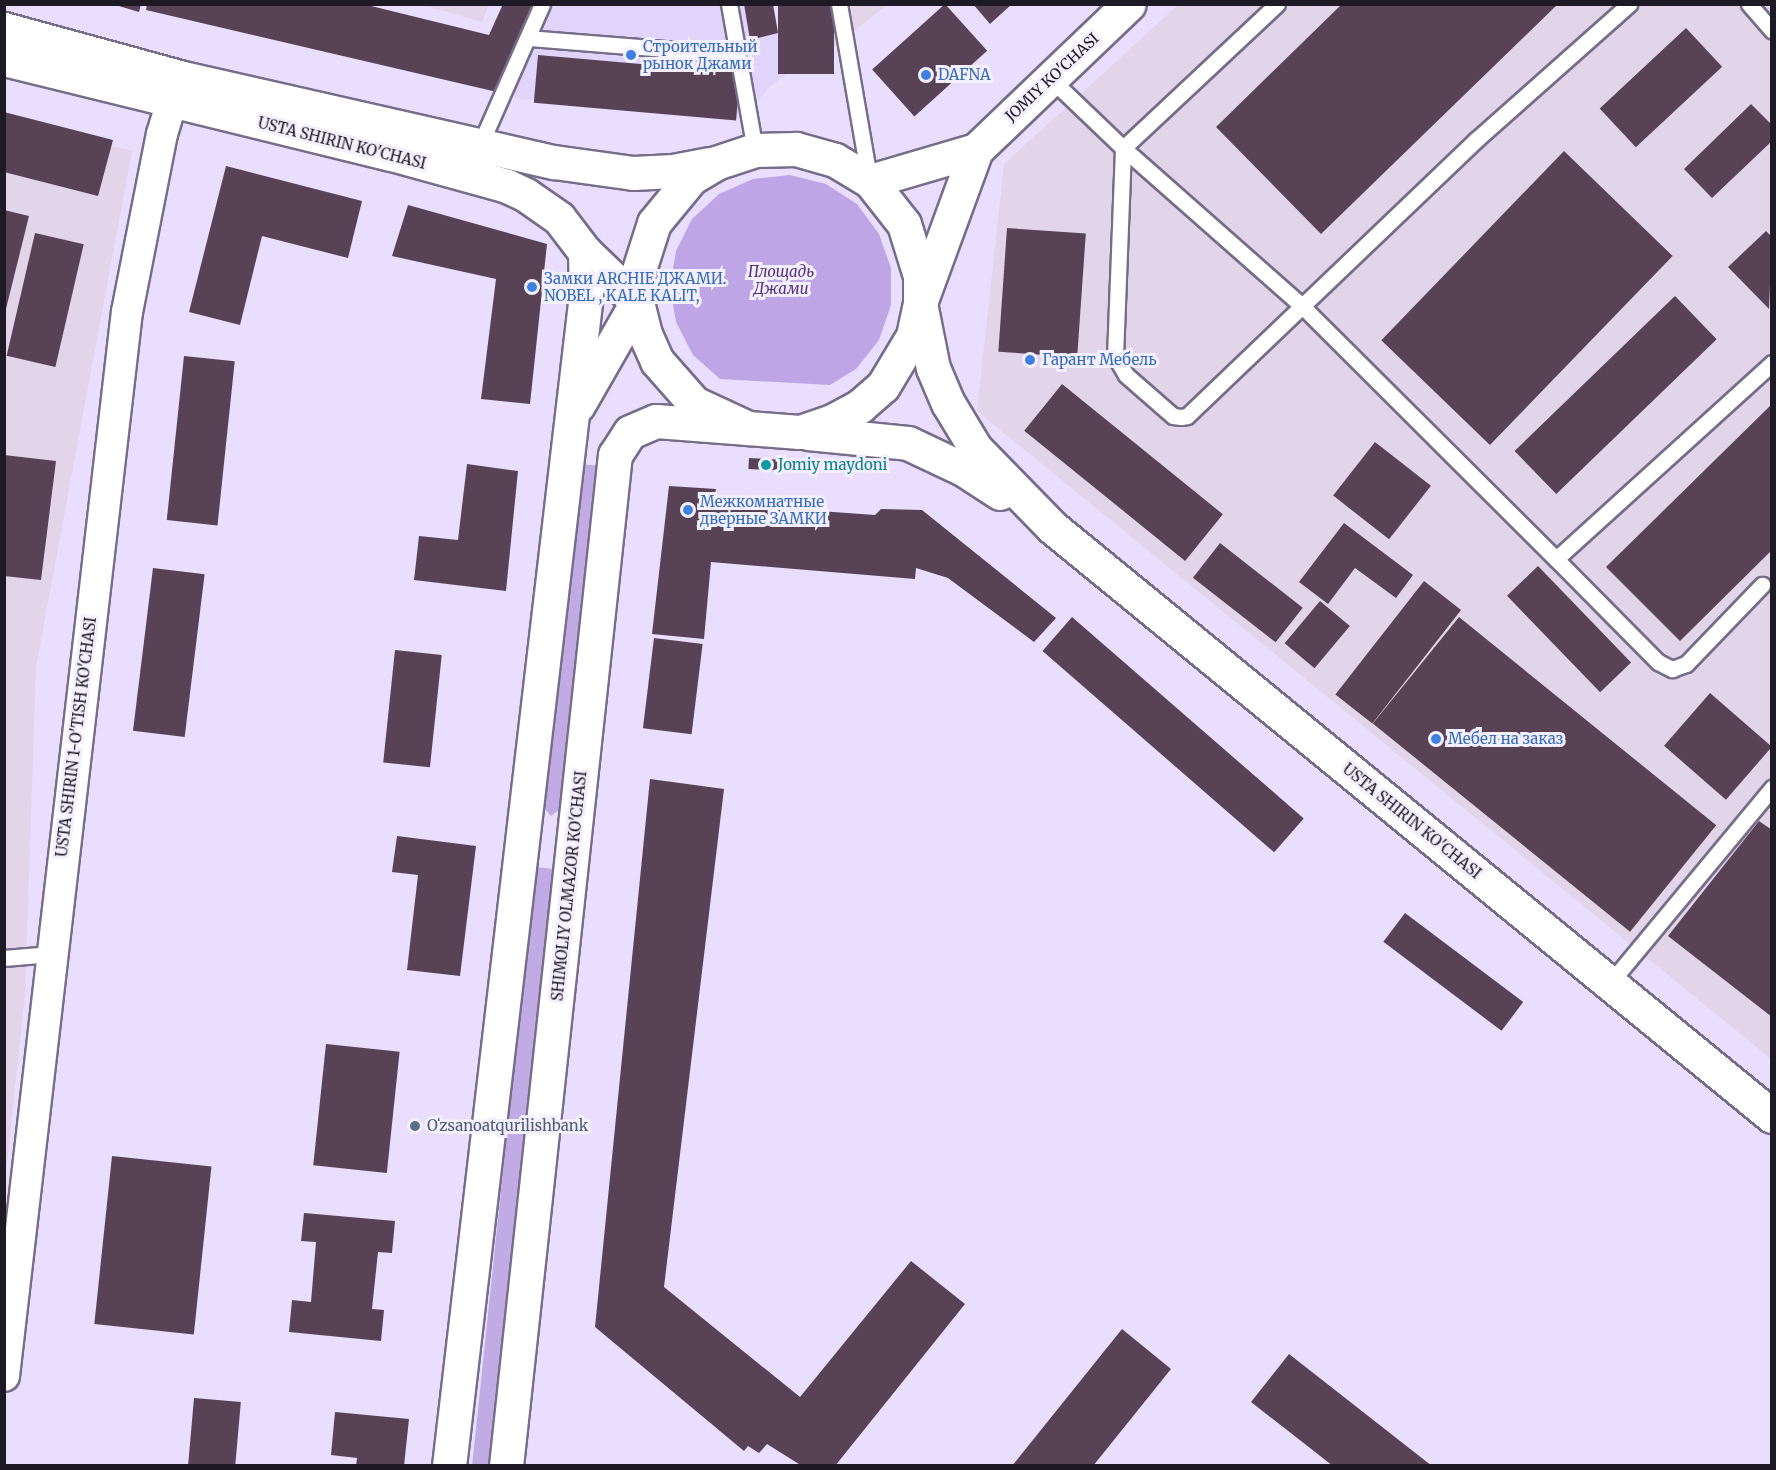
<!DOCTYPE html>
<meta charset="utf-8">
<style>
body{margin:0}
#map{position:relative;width:1776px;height:1470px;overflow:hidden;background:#e9defe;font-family:Merriweather,serif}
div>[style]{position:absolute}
.built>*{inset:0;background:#e1d4fb}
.industrial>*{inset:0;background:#e2d5e9}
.green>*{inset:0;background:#c0abe5;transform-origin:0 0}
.forest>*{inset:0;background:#bda5e6}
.building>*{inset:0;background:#584256;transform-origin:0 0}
.roads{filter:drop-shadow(2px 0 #776d89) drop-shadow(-2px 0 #776d89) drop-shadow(0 2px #776d89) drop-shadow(0 -2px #776d89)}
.lane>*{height:15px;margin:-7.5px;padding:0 7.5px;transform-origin:7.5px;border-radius:7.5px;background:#fff}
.street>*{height:30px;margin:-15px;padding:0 15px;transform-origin:15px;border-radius:15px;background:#fff}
.secondary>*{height:33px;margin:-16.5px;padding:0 16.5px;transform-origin:16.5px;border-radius:16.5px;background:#fff}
.dots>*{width:16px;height:16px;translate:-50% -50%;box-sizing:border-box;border:3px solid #f4effc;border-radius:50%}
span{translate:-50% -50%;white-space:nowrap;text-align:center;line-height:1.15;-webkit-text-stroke:6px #f4effc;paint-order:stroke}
.shop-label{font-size:15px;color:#366cbe}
.left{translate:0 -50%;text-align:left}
.street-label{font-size:15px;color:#1d1925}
.park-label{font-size:15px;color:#54327f;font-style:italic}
.culture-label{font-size:15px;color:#0d838f}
.service-label{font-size:15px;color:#4e5e75}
.frame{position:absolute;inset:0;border:6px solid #1d1925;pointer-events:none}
</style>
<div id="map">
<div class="built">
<i style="clip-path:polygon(504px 4px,773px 5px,786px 75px,769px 87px,744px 119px,520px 99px,467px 84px)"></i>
</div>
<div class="industrial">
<i style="clip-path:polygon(786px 4px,887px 5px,799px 74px)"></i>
<i style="clip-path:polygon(422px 5px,489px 4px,489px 5px,482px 22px)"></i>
<i style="clip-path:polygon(1178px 5px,1771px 5px,1771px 1059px,977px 411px,1004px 164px)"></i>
<i style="clip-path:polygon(5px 119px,132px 151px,36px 667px,25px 994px,5px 1183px)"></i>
</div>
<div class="green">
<i style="clip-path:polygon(582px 464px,599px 466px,560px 809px,551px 816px,543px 807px)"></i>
<i style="left:535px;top:867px;width:19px;height:603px;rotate:6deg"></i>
</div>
<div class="forest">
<i style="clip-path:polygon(790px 175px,826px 184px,857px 204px,879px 234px,891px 268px,891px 305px,879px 340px,856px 369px,830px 385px,720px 379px,693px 355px,676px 322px,670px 287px,676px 251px,692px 219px,719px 194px,753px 179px)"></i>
</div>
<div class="building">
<i style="clip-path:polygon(112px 4px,141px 4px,139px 12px)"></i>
<i style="clip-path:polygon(147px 4px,363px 4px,489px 35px,503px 4px,536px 4px,497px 92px,146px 10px)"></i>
<i style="clip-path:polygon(744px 4px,773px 4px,778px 33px,750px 40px)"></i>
<i style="left:778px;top:4px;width:56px;height:70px"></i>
<i style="left:945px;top:4px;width:63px;height:98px;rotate:48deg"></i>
<i style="clip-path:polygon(973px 4px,1012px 4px,990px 24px)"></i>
<i style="clip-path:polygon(1342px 4px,1558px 4px,1321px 234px,1216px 127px)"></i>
<i style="left:1686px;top:28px;width:53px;height:118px;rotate:47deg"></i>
<i style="left:538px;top:55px;width:203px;height:48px;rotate:5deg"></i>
<i style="clip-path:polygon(1751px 104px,1772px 125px,1772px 141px,1712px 198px,1684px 169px)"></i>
<i style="clip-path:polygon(4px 112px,113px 140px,98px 196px,4px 172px)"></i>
<i style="left:1564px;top:151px;width:151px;height:263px;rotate:44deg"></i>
<i style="clip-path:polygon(226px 166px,362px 201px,348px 258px,262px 236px,240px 325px,189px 312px)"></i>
<i style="clip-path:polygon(408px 205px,547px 244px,530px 404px,481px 399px,496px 279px,392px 256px)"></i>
<i style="clip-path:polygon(4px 210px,29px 216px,5px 313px,4px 313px)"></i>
<i style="left:1007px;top:228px;width:79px;height:124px;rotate:4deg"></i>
<i style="clip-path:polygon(1766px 231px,1772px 237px,1769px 309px,1728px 267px)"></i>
<i style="left:35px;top:233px;width:50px;height:126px;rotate:13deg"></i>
<i style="left:1675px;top:296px;width:60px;height:223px;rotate:46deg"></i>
<i style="left:184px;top:356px;width:51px;height:165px;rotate:6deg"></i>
<i style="left:1062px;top:384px;width:207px;height:60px;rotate:39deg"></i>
<i style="clip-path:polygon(1772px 404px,1772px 550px,1680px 641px,1606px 567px)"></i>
<i style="left:1375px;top:442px;width:71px;height:68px;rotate:38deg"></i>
<i style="clip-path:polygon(4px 455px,56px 461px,41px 580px,4px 576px)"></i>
<i style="left:749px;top:458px;width:35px;height:11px;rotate:3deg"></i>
<i style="clip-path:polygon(467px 464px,518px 471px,506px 591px,414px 580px,419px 536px,458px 540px)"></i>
<i style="clip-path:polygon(669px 486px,716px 489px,714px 500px,761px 500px,763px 507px,875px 515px,881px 509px,922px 510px,1056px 618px,1034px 642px,948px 578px,916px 568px,915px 579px,711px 562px,704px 639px,652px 634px)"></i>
<i style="clip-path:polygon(1344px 523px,1413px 575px,1396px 598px,1355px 568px,1328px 604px,1299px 582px)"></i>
<i style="left:1220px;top:543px;width:105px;height:44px;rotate:38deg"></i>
<i style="left:1538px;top:566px;width:134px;height:43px;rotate:46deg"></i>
<i style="left:153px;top:568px;width:52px;height:164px;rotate:7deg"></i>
<i style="left:1424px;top:581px;width:47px;height:144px;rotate:38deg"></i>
<i style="left:1320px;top:601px;width:39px;height:55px;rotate:40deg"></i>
<i style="left:1072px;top:617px;width:307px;height:45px;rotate:41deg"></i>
<i style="left:1459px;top:617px;width:331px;height:137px;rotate:39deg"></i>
<i style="left:654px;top:638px;width:49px;height:91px;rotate:7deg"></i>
<i style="left:395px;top:650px;width:47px;height:113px;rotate:6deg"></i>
<i style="left:1710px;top:693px;width:82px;height:70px;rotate:41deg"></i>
<i style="clip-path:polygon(650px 779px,724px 789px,664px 1287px,800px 1397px,911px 1261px,965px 1304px,835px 1466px,802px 1466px,767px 1444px,759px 1453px,748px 1446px,744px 1451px,595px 1327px)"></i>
<i style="clip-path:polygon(1759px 821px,1772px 830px,1772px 1017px,1668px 936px)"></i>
<i style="clip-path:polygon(397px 836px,476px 846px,460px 976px,407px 970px,418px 875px,392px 872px)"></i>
<i style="left:1405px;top:913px;width:148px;height:36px;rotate:37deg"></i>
<i style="left:326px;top:1044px;width:74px;height:122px;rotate:6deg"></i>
<i style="left:112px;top:1156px;width:100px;height:169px;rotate:6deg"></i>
<i style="clip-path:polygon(304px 1213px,395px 1221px,392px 1253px,378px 1252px,372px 1309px,384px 1310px,381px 1341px,289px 1332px,292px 1300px,311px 1302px,316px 1242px,301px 1241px)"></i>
<i style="clip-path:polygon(1122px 1329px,1171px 1369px,1093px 1466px,1012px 1466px)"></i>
<i style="clip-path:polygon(1289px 1354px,1432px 1466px,1333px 1466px,1251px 1402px)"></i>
<i style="left:194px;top:1398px;width:47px;height:68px;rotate:5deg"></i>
<i style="clip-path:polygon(335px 1412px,409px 1419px,404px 1466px,356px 1466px,357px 1458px,331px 1455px)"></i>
</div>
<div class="roads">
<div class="lane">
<i style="left:729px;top:4px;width:148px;rotate:79.9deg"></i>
<i style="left:839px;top:4px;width:177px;rotate:80.2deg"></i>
<i style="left:1277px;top:4px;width:211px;rotate:136.9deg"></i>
<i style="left:1123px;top:148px;width:239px;rotate:41.4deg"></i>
<i style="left:1302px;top:306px;width:359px;rotate:44.9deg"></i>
<i style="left:1556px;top:559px;width:292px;rotate:-42.2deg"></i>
<i style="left:1749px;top:4px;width:35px;rotate:49deg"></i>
<i style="left:528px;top:38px;width:211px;rotate:4.6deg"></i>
<i style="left:1051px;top:79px;width:100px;rotate:43.8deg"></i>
<i style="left:1123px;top:148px;width:208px;rotate:92.2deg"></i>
<i style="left:1115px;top:356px;width:22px;rotate:60deg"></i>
<i style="left:1126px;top:375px;width:62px;rotate:41.1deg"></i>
<i style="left:1173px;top:416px;width:8px;rotate:7deg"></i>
<i style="left:1181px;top:417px;width:6px;rotate:-9deg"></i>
<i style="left:1187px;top:416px;width:400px;rotate:-43.7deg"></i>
<i style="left:1476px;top:140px;width:205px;rotate:-41.6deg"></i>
<i style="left:479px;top:147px;width:156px;rotate:-66.2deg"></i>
<i style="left:1556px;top:559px;width:145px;rotate:45.3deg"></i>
<i style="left:1658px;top:662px;width:16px;rotate:27deg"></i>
<i style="left:1672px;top:669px;width:15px;rotate:-20deg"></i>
<i style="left:1686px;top:664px;width:110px;rotate:-46.1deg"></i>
<i style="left:4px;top:958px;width:47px;rotate:-4.9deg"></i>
<i style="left:1610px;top:983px;width:254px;rotate:-50.3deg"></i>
</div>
<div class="street">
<i style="left:4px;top:1376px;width:1071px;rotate:-83.41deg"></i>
<i style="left:127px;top:312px;width:181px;rotate:-78.9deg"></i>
<i style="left:162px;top:134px;width:59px;rotate:-73.1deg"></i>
</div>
<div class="secondary">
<i style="left:4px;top:29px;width:181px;rotate:15.3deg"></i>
<i style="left:179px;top:77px;width:385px;rotate:12.8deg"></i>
<i style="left:554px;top:162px;width:80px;rotate:7.9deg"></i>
<i style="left:633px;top:173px;width:40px;rotate:-2.9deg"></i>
<i style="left:673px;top:171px;width:36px;rotate:-11deg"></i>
<i style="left:4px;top:59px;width:399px;rotate:13.8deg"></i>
<i style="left:392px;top:154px;width:119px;rotate:15.5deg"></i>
<i style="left:507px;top:186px;width:21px;rotate:25deg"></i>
<i style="left:526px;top:195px;width:40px;rotate:34.9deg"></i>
<i style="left:559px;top:218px;width:43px;rotate:52.6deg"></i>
<i style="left:585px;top:252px;width:72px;rotate:43.9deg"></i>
<i style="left:637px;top:302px;width:119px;rotate:119.8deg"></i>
<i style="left:976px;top:150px;width:163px;rotate:110.1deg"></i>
<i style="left:920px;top:303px;width:66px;rotate:78.7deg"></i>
<i style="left:933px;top:368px;width:38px;rotate:67deg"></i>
<i style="left:948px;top:403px;width:52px;rotate:59deg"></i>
<i style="left:975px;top:448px;width:110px;rotate:45.7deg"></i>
<i style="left:1052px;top:527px;width:930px;rotate:39.29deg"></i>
<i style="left:870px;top:181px;width:110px;rotate:-16.3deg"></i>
<i style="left:976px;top:150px;width:211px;rotate:-43.7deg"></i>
<i style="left:808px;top:433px;width:100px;rotate:5.7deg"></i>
<i style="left:908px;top:443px;width:61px;rotate:25.3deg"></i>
<i style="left:963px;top:469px;width:44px;rotate:33deg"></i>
<i style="left:449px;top:1466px;width:1180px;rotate:-83.33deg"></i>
<i style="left:586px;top:294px;width:42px;rotate:-91.4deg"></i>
<i style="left:506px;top:1466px;width:1017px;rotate:-83.85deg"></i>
<i style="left:615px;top:455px;width:27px;rotate:-57deg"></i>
<i style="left:630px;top:432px;width:28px;rotate:-23deg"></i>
<i style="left:656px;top:421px;width:144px;rotate:4.4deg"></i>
<i style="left:800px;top:432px;width:36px;rotate:-19deg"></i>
<i style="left:834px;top:420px;width:30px;rotate:-28deg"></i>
<i style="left:860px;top:406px;width:30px;rotate:-41deg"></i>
<i style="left:883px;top:386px;width:58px;rotate:-59deg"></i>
<i style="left:913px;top:336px;width:34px;rotate:-78deg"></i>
<i style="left:920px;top:303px;width:27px;rotate:-90deg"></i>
<i style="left:920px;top:276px;width:54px;rotate:-107.1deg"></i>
<i style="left:904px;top:224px;width:55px;rotate:-128.3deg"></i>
<i style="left:870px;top:181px;width:41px;rotate:-149deg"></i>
<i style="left:835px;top:160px;width:41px;rotate:-164.2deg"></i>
<i style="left:796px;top:149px;width:41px;rotate:178.6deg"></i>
<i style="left:755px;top:150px;width:41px;rotate:161.6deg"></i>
<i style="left:716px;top:163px;width:29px;rotate:149deg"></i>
<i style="left:691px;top:178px;width:58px;rotate:129.4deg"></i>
<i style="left:654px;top:223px;width:52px;rotate:107.7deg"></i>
<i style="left:638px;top:273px;width:29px;rotate:92deg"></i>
<i style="left:637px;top:302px;width:33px;rotate:76deg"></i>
<i style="left:645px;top:334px;width:30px;rotate:66deg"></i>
<i style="left:657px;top:361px;width:56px;rotate:48.6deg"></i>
<i style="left:694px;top:403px;width:60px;rotate:24.8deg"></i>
</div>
</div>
<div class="dots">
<i style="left:631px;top:55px;background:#3f7fe0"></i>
<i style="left:926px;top:75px;background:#3f7fe0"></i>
<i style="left:532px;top:287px;background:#3f7fe0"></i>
<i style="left:1030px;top:360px;background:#3f7fe0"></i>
<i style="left:766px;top:465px;background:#0f9aa8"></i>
<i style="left:688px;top:510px;background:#3f7fe0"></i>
<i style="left:1436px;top:739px;background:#3f7fe0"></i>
<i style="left:415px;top:1126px;background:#5c6f8a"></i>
</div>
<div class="shop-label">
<span class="left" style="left:643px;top:55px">Строительный<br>рынок Джами</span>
<span class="left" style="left:938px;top:75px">DAFNA</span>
<span class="left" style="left:544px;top:287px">Замки ARCHIE ДЖАМИ.<br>NOBEL , KALE KALIT,</span>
<span class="left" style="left:1042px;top:360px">Гарант Мебель</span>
<span class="left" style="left:700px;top:510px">Межкомнатные<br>дверные ЗАМКИ</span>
<span class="left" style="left:1448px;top:739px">Мебел на заказ</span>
</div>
<div class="street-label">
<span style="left:1052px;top:77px;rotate:-43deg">JOMIY KO'CHASI</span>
<span style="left:342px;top:143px;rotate:14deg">USTA SHIRIN KO'CHASI</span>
<span style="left:76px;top:737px;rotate:-83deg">USTA SHIRIN 1-O'TISH KO'CHASI</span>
<span style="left:1412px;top:821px;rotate:39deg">USTA SHIRIN KO'CHASI</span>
<span style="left:569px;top:886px;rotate:-84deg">SHIMOLIY OLMAZOR KO'CHASI</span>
</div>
<div class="park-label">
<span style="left:781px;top:280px">Площадь<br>Джами</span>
</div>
<div class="culture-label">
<span class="left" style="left:778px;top:465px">Jomiy maydoni</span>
</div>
<div class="service-label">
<span class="left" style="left:427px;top:1126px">Oʻzsanoatqurilishbank</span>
</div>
<div class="frame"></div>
</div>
